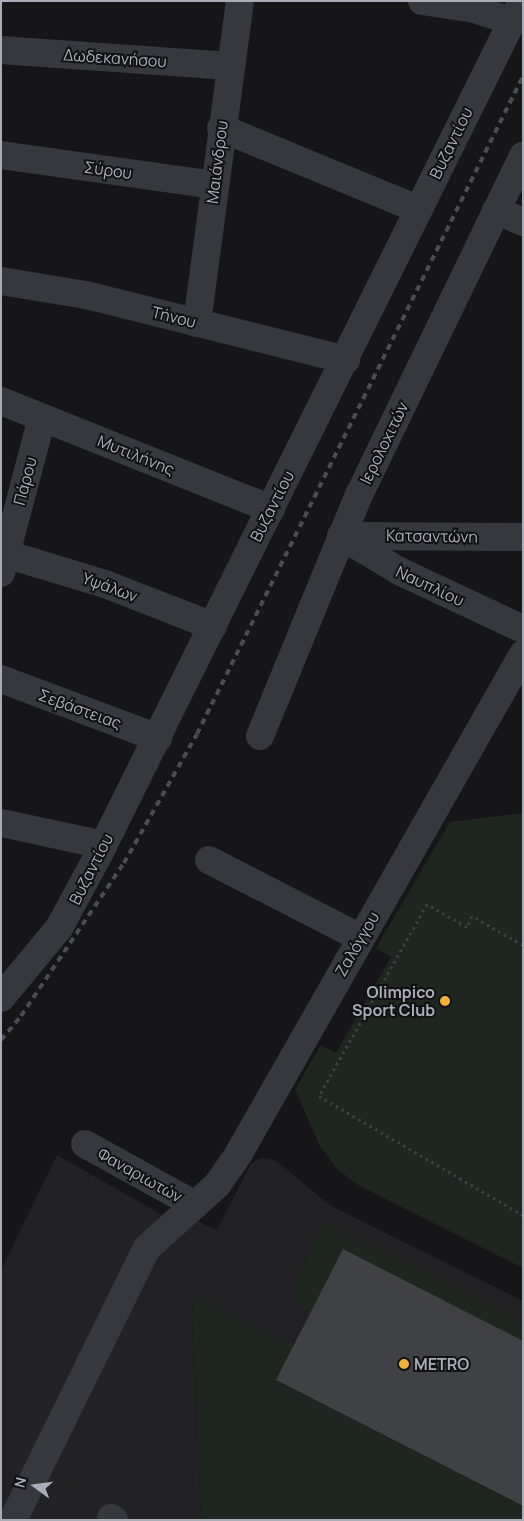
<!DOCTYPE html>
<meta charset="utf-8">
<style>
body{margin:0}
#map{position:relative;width:524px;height:1521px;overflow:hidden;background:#161618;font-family:Manrope,sans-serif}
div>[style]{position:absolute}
.built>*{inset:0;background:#222225}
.green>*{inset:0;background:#1e261f}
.building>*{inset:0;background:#404145}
.path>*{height:3px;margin-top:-1.5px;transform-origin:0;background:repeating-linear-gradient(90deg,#3d3f44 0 2.5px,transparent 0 6.5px)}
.minor>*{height:28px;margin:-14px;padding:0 14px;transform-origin:14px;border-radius:14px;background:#37383d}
.rail>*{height:4px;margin-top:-2px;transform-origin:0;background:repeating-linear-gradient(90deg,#4a4c52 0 6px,transparent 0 11px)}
.dots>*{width:14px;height:14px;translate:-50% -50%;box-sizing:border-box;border:2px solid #111113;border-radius:50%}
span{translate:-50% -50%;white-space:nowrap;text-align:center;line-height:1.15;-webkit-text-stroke:4px #111113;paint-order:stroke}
.street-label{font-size:16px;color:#a8adb8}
.poi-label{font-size:16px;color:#a8adb8;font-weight:700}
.right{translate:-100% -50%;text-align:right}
.left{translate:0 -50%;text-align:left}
.frame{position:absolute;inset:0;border:2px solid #a8adb8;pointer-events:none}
.north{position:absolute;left:10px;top:1461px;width:50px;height:50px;-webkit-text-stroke:4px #111113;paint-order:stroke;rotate:284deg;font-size:14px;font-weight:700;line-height:20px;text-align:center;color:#a8adb8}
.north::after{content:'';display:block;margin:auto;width:18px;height:22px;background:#a8adb8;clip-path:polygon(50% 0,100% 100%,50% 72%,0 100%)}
</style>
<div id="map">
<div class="built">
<i style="clip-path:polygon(57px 1155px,189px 1230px,197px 1221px,217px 1230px,251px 1164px,260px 1158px,275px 1160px,331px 1206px,523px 1301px,523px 1506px,276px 1380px,192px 1294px,201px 1520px,1px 1520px,1px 1270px)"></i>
</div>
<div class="green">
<i style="clip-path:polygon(523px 813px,523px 1268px,358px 1185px,336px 1168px,320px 1146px,295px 1090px,321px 1045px,336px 1053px,391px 957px,376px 948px,450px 822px)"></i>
<i style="clip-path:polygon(324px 1221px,523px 1323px,523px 1341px,344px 1249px,311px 1313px,305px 1310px,294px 1300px,292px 1288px)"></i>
<i style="clip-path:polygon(192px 1294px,294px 1347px,277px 1381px,523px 1506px,522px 1520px,201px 1520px)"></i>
</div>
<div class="building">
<i style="clip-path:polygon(343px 1249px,523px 1341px,523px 1506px,276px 1380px)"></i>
</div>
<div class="path">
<i style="left:523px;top:945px;width:59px;rotate:-150.4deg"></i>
<i style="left:472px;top:916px;width:12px;rotate:114deg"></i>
<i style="left:467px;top:927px;width:46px;rotate:-150.1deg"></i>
<i style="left:427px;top:904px;width:220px;rotate:119.4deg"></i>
<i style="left:319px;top:1096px;width:236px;rotate:30.3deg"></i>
</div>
<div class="minor">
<i style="left:422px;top:1px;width:53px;rotate:8.7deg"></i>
<i style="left:474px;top:9px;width:39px;rotate:18deg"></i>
<i style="left:1px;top:50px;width:229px;rotate:4deg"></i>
<i style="left:221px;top:128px;width:213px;rotate:22.4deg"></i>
<i style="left:1px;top:155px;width:215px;rotate:8deg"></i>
<i style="left:496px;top:210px;width:30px;rotate:24deg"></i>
<i style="left:1px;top:281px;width:86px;rotate:9.4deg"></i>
<i style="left:86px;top:295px;width:268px;rotate:14deg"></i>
<i style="left:197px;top:323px;width:325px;rotate:-82.4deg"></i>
<i style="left:1px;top:401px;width:291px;rotate:21.8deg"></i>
<i style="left:341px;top:536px;width:68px;rotate:31.1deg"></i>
<i style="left:399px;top:571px;width:137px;rotate:25.1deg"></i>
<i style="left:341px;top:536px;width:182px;rotate:0.3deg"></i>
<i style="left:6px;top:554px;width:103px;rotate:16.9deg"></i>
<i style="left:105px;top:584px;width:116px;rotate:21.3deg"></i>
<i style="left:1px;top:573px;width:160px;rotate:-75.2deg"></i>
<i style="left:1px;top:679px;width:168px;rotate:20.6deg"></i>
<i style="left:260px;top:736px;width:261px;rotate:-67.7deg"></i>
<i style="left:359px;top:495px;width:377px;rotate:-64.2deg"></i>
<i style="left:1px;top:823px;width:105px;rotate:12.1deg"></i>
<i style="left:209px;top:860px;width:171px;rotate:27.2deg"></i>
<i style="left:1px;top:998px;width:91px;rotate:-50.4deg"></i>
<i style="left:59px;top:928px;width:84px;rotate:-61.6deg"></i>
<i style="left:99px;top:854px;width:952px;rotate:-63.62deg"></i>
<i style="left:85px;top:1144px;width:126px;rotate:29deg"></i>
<i style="left:111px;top:1518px;width:4px;rotate:34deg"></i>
<i style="left:13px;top:1520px;width:303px;rotate:-63.8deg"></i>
<i style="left:147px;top:1248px;width:94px;rotate:-42deg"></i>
<i style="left:217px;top:1185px;width:39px;rotate:-55deg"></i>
<i style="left:239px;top:1153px;width:574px;rotate:-60.35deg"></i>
</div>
<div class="rail">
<i style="left:1px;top:1040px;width:31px;rotate:-50deg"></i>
<i style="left:21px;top:1016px;width:184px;rotate:-56.1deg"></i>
<i style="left:124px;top:863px;width:148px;rotate:-60.5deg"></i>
<i style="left:197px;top:734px;width:734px;rotate:-63.64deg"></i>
</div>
<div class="dots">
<i style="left:445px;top:1001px;background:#f2b134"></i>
<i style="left:404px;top:1364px;background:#f2b134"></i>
</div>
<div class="street-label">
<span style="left:115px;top:58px;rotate:4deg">Δωδεκανήσου</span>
<span style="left:451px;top:143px;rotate:-64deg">Βυζαντίου</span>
<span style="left:217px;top:162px;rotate:-83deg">Μαιάνδρου</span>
<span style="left:108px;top:170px;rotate:8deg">Σύρου</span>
<span style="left:174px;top:317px;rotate:14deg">Τήνου</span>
<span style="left:384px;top:443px;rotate:-64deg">Ιερολοχιτών</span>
<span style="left:136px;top:455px;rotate:22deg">Μυτιλήνης</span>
<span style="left:25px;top:481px;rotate:-75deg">Πάρου</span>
<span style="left:272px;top:506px;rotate:-63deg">Βυζαντίου</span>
<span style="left:432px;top:536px;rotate:1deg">Κατσαντώνη</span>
<span style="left:430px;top:586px;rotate:25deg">Ναυπλίου</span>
<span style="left:110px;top:587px;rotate:20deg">Υψάλων</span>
<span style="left:80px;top:709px;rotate:20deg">Σεβάστειας</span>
<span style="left:91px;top:869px;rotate:-63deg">Βυζαντίου</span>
<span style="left:357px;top:944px;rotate:-60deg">Ζαλόγγου</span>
<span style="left:140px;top:1175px;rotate:29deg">Φαναριωτών</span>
</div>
<div class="poi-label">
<span class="right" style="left:435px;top:1001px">Olimpico<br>Sport Club</span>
<span class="left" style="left:414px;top:1364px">METRO</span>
</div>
<div class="frame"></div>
<div class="north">N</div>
</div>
